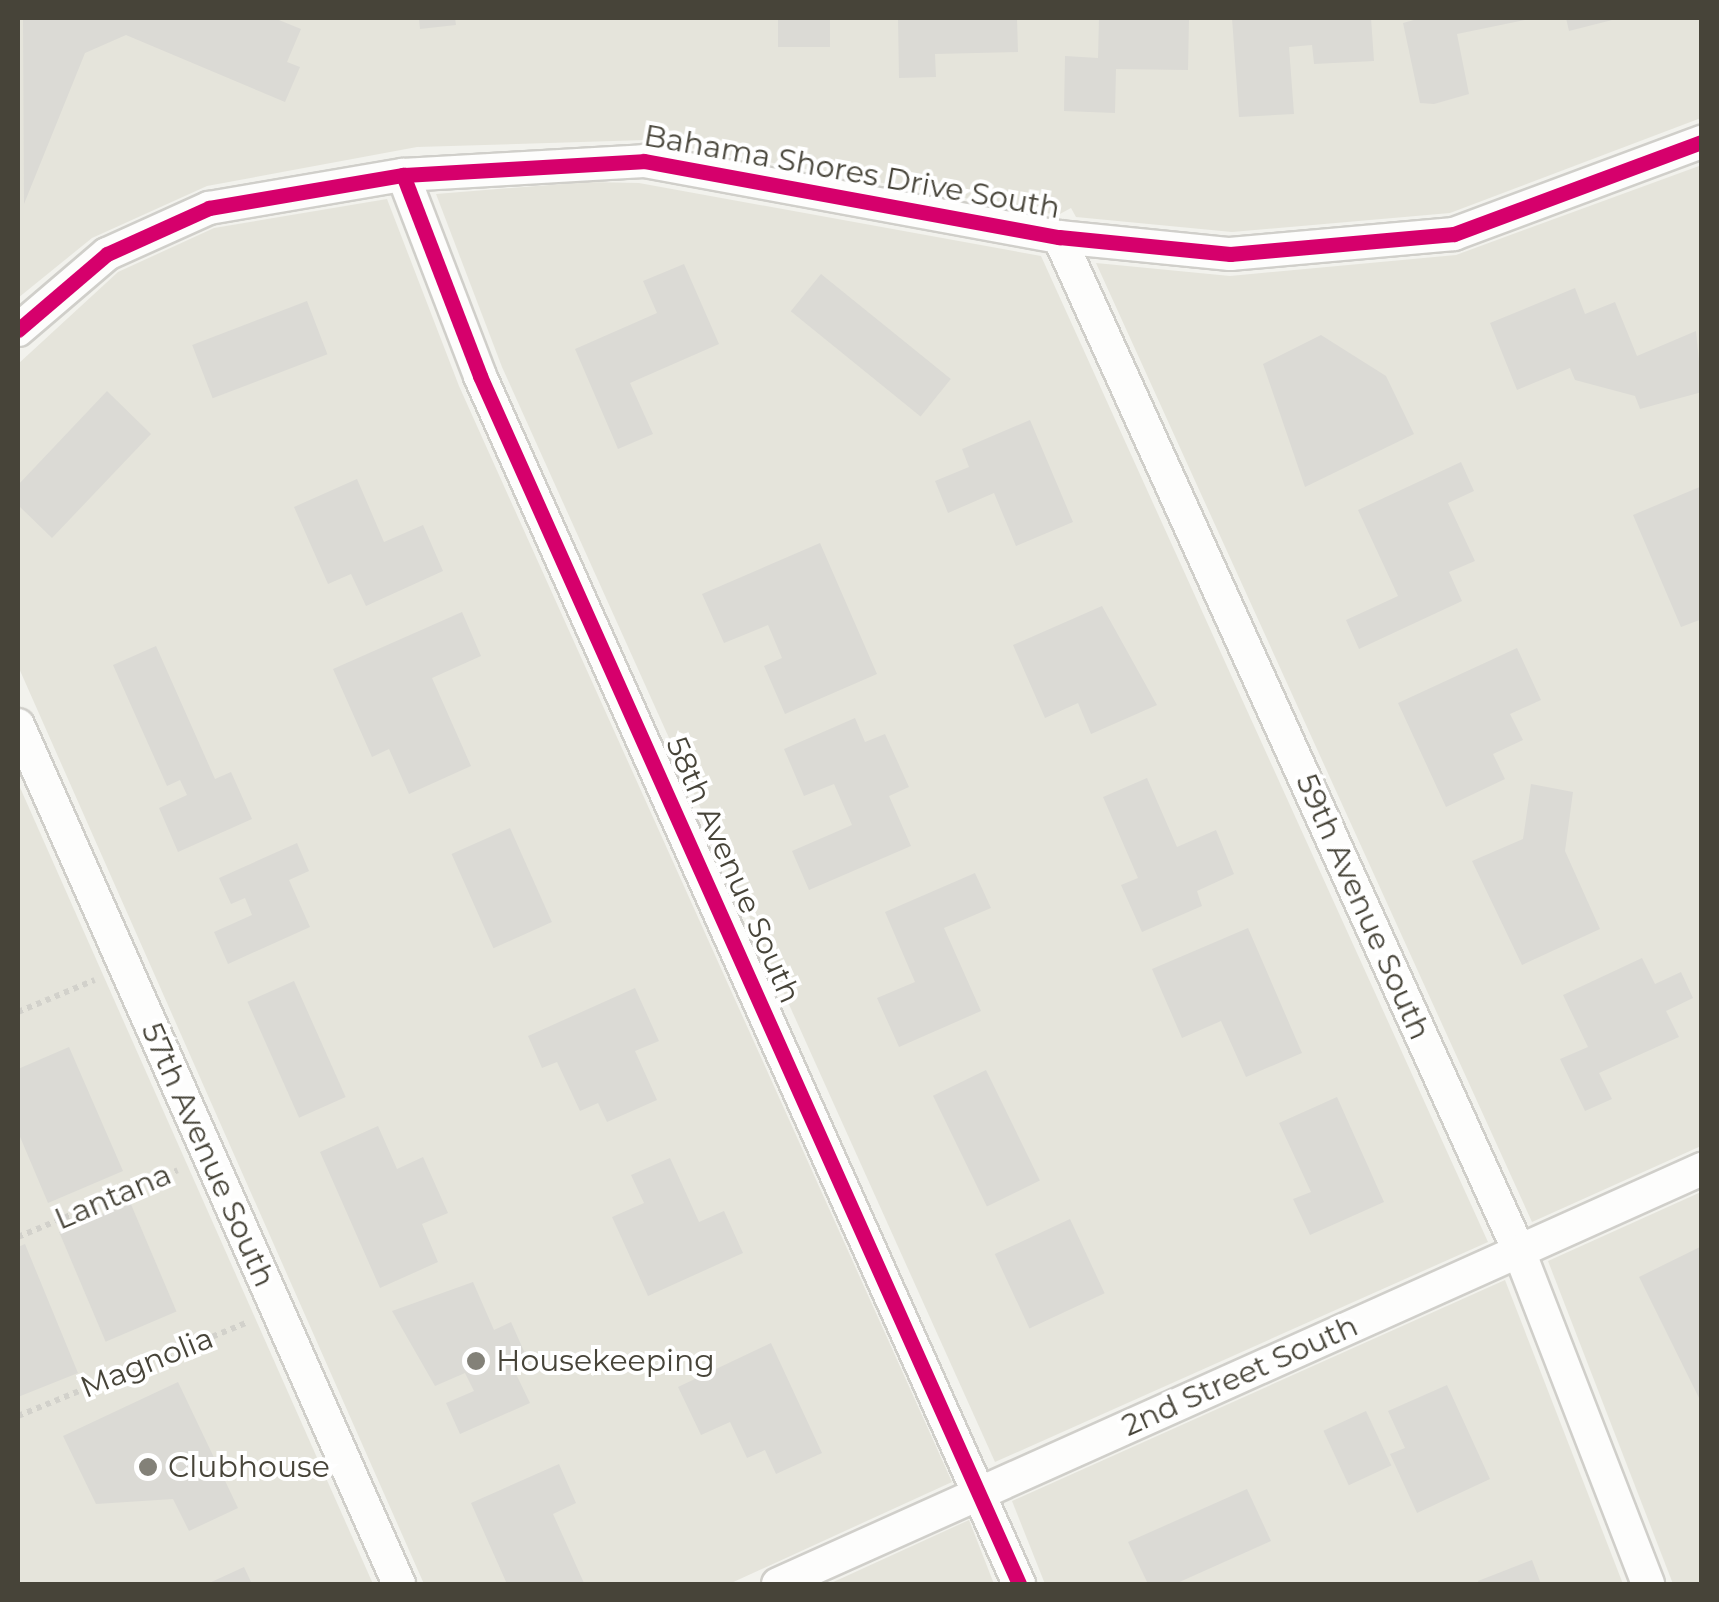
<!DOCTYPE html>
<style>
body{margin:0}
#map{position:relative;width:1719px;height:1602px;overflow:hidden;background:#f2f2ed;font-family:Montserrat,sans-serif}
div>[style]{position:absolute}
.residential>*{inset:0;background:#e5e4db}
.building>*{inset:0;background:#dbdad5;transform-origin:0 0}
.path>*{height:6px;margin-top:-3px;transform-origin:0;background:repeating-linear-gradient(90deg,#d2d1cb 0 5px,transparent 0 10px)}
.roads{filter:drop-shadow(2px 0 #d0cfca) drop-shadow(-2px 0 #d0cfca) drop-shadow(0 2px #d0cfca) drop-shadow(0 -2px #d0cfca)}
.street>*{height:32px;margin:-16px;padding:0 16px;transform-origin:16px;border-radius:16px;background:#fdfdfc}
.cycleway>*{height:15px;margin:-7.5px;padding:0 7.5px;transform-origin:7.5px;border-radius:7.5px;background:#d6006c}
.dots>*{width:28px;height:28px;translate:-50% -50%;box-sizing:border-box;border:5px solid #fff;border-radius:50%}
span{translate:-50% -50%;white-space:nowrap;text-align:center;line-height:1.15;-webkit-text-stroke:8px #fff;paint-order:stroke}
.street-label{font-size:30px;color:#474439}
.poi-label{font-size:30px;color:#474439}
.left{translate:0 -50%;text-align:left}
.frame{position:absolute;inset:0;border:20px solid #474439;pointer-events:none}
</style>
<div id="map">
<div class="residential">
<i style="clip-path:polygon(18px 18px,1701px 18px,1701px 118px,1450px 213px,1232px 232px,1076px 217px,1071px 208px,1058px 215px,646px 140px,417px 147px,207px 186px,92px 238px,18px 298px)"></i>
<i style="clip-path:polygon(1699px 166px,1701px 1146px,1532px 1222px,1096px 263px,1230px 276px,1456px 255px)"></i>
<i style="clip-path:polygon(587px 182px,639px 183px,1041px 256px,1488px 1242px,995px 1462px,502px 367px,436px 194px)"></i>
<i style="clip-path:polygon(387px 199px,459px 386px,952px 1482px,729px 1584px,424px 1584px,18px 666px,18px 364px,118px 272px,214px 228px)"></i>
<i style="clip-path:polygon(18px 783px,373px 1584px,18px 1584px)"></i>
<i style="clip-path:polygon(1701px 1192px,1701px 1584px,1673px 1584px,1548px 1261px)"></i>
<i style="clip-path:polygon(1505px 1280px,1623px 1584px,1045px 1584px,1012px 1501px)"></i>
<i style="clip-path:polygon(969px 1520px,994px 1584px,829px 1584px)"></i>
</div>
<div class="building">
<i style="clip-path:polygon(23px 18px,274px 18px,301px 29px,287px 62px,300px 67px,285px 102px,126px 35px,85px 53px,24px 204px)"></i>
<i style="clip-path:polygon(419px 18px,455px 18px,456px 25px,420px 29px)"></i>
<i style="left:778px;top:18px;width:52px;height:29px"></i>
<i style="clip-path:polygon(898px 18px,1017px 18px,1018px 52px,935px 54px,936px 77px,899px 78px)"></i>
<i style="clip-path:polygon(1099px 18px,1189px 18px,1188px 70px,1116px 69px,1115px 113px,1064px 111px,1065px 56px,1098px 58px)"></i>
<i style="clip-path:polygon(1232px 18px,1371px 18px,1374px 61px,1314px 64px,1312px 45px,1289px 47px,1294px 114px,1239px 117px)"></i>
<i style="clip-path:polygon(1421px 18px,1530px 18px,1530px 19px,1457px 34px,1469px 94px,1434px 104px,1420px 103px,1403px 23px)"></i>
<i style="clip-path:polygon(1566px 18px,1615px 18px,1616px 19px,1569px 31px)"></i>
<i style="clip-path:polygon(684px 264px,719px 344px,630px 383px,653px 434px,618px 449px,575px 349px,657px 313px,643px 281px)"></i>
<i style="left:821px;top:274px;width:167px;height:48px;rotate:39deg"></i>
<i style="clip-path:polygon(1575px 288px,1585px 314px,1615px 302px,1637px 356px,1696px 331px,1702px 392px,1640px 409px,1635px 396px,1575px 380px,1570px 368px,1517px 390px,1490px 323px)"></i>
<i style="left:307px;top:301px;width:57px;height:123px;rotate:69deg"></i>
<i style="clip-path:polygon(1321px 335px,1386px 376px,1414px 434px,1305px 487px,1263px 364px)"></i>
<i style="clip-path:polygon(107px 391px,151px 434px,52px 538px,18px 505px,18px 485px)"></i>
<i style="clip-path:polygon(1030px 420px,1073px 522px,1016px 546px,994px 493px,948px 513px,935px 481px,969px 467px,962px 449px)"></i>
<i style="clip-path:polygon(1461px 462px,1474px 491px,1448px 503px,1475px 561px,1449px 572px,1462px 601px,1359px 649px,1346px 620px,1398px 596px,1358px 510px)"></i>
<i style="clip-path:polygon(357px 479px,384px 542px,423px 525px,443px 571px,366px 606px,351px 574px,328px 584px,294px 507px)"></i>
<i style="clip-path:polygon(1702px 486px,1702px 619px,1681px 627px,1633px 515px)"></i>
<i style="clip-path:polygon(820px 543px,877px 674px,785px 714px,764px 666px,782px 658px,768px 625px,724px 643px,702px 594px)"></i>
<i style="clip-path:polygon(1102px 606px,1157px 705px,1091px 734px,1078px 703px,1045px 718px,1013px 645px)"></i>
<i style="clip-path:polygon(462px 612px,481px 656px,432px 678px,471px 766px,409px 794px,389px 749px,372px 757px,333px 669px)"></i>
<i style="clip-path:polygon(156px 646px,215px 779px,231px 772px,252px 819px,178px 852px,159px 808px,187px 795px,180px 780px,167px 786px,113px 665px)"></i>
<i style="clip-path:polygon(1517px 648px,1541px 700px,1510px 714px,1523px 740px,1493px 754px,1505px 779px,1446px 807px,1398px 703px)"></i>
<i style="clip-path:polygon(855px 718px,865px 742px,885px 734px,909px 787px,889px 796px,911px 846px,809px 890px,792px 851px,852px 825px,834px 784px,804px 796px,784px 749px)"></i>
<i style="clip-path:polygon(1147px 778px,1177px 847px,1216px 830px,1234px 874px,1197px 891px,1202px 906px,1142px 932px,1121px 885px,1138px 878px,1103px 797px)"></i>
<i style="clip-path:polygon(1531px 784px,1573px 792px,1565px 851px,1600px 929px,1522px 965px,1472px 861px,1523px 839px)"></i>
<i style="left:510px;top:828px;width:103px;height:64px;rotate:66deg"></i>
<i style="clip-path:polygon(297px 843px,309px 871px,289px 880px,310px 927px,228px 964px,214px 932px,252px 915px,245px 898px,231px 904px,219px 878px)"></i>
<i style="clip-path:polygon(975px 873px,991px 908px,944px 928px,981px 1011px,899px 1047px,877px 998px,915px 982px,885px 912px)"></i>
<i style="clip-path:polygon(1248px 928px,1302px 1053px,1246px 1077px,1221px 1021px,1182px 1038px,1152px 969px)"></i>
<i style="clip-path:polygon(1642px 958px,1655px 984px,1681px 972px,1693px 998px,1666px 1011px,1679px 1037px,1599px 1073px,1612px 1099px,1585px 1111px,1560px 1059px,1588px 1047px,1563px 995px)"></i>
<i style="left:294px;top:981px;width:127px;height:51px;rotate:66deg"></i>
<i style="clip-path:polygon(635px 988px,659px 1041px,635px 1051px,657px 1100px,607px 1122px,598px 1103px,580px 1111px,557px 1062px,542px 1068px,528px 1036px)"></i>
<i style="clip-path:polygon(69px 1047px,123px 1171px,48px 1203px,18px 1132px,18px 1069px)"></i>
<i style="left:986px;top:1070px;width:123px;height:59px;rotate:64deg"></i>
<i style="clip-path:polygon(1337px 1097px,1384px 1202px,1310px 1235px,1293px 1199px,1311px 1192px,1279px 1123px)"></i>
<i style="clip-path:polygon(378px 1126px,397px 1169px,423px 1157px,448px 1213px,422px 1224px,438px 1262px,380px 1288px,320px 1152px)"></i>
<i style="clip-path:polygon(670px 1158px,699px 1222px,724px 1211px,743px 1253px,648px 1296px,612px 1217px,644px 1203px,631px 1175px)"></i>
<i style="left:130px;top:1202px;width:119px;height:77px;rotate:67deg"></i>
<i style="left:1070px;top:1219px;width:82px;height:83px;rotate:65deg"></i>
<i style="clip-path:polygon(25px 1244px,78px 1373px,18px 1397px,18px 1247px)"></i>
<i style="clip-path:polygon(1702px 1246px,1702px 1404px,1639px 1277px)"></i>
<i style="clip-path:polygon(473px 1282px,494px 1330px,511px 1322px,531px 1367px,516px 1374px,530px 1403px,460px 1434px,446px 1403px,474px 1391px,465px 1373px,435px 1386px,392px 1311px)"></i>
<i style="clip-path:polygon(771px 1343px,822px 1453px,776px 1474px,765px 1450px,747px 1458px,730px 1422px,701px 1435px,678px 1387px)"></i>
<i style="clip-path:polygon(178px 1382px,238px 1508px,189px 1531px,173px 1499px,96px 1504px,63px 1436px)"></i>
<i style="clip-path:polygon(1447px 1385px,1490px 1479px,1417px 1513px,1390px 1454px,1405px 1448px,1388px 1411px)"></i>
<i style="left:1366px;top:1411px;width:60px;height:47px;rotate:65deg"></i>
<i style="clip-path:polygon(559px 1464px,576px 1503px,553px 1514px,584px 1583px,507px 1584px,471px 1503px)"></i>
<i style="clip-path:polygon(1247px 1489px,1271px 1541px,1175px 1584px,1148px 1584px,1128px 1542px)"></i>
<i style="clip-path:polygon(1532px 1560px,1541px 1584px,1479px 1584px,1478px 1581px)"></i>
<i style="clip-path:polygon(244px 1567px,252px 1584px,207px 1584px)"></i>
</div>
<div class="path">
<i style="left:18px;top:1012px;width:83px;rotate:-22.6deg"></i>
<i style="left:18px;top:1237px;width:173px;rotate:-22.7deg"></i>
<i style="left:18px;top:1416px;width:248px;rotate:-22.2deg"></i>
</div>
<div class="roads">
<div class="street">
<i style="left:403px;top:175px;width:215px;rotate:69deg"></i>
<i style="left:480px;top:376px;width:1323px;rotate:65.95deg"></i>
<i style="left:1059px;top:237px;width:1113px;rotate:65.6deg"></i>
<i style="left:1519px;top:1251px;width:357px;rotate:68.8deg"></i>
<i style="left:18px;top:330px;width:117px;rotate:-40.5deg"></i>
<i style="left:107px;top:254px;width:112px;rotate:-24.3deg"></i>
<i style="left:209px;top:208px;width:197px;rotate:-9.7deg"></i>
<i style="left:403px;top:175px;width:241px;rotate:-3.3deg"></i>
<i style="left:644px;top:161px;width:422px;rotate:10.4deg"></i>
<i style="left:1059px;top:237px;width:172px;rotate:5.7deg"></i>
<i style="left:1230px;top:254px;width:225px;rotate:-5.1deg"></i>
<i style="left:1454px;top:234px;width:265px;rotate:-20.4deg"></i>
<i style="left:18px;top:725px;width:940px;rotate:66.08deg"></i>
<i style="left:778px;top:1584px;width:1013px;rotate:-24.19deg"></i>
</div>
</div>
<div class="cycleway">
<i style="left:403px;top:175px;width:215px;rotate:69deg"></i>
<i style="left:480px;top:376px;width:1323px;rotate:65.95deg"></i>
<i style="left:18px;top:330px;width:117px;rotate:-40.5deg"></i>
<i style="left:107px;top:254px;width:112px;rotate:-24.3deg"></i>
<i style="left:209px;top:208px;width:197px;rotate:-9.7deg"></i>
<i style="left:403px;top:175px;width:241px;rotate:-3.3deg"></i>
<i style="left:644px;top:161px;width:422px;rotate:10.4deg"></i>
<i style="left:1059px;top:237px;width:172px;rotate:5.7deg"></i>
<i style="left:1230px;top:254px;width:225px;rotate:-5.1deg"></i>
<i style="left:1454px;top:234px;width:265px;rotate:-20.4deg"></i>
</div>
<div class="dots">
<i style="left:476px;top:1361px;background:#838178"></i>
<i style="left:148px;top:1467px;background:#838178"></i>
</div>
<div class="street-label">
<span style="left:852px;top:172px;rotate:10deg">Bahama Shores Drive South</span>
<span style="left:733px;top:870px;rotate:66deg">58th Avenue South</span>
<span style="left:1363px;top:907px;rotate:66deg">59th Avenue South</span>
<span style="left:208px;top:1155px;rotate:66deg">57th Avenue South</span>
<span style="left:113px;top:1197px;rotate:-23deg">Lantana</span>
<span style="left:147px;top:1363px;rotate:-22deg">Magnolia</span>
<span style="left:1240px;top:1376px;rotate:-24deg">2nd Street South</span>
</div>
<div class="poi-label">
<span class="left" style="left:496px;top:1361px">Housekeeping</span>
<span class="left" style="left:168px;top:1467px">Clubhouse</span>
</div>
<div class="frame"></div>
</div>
